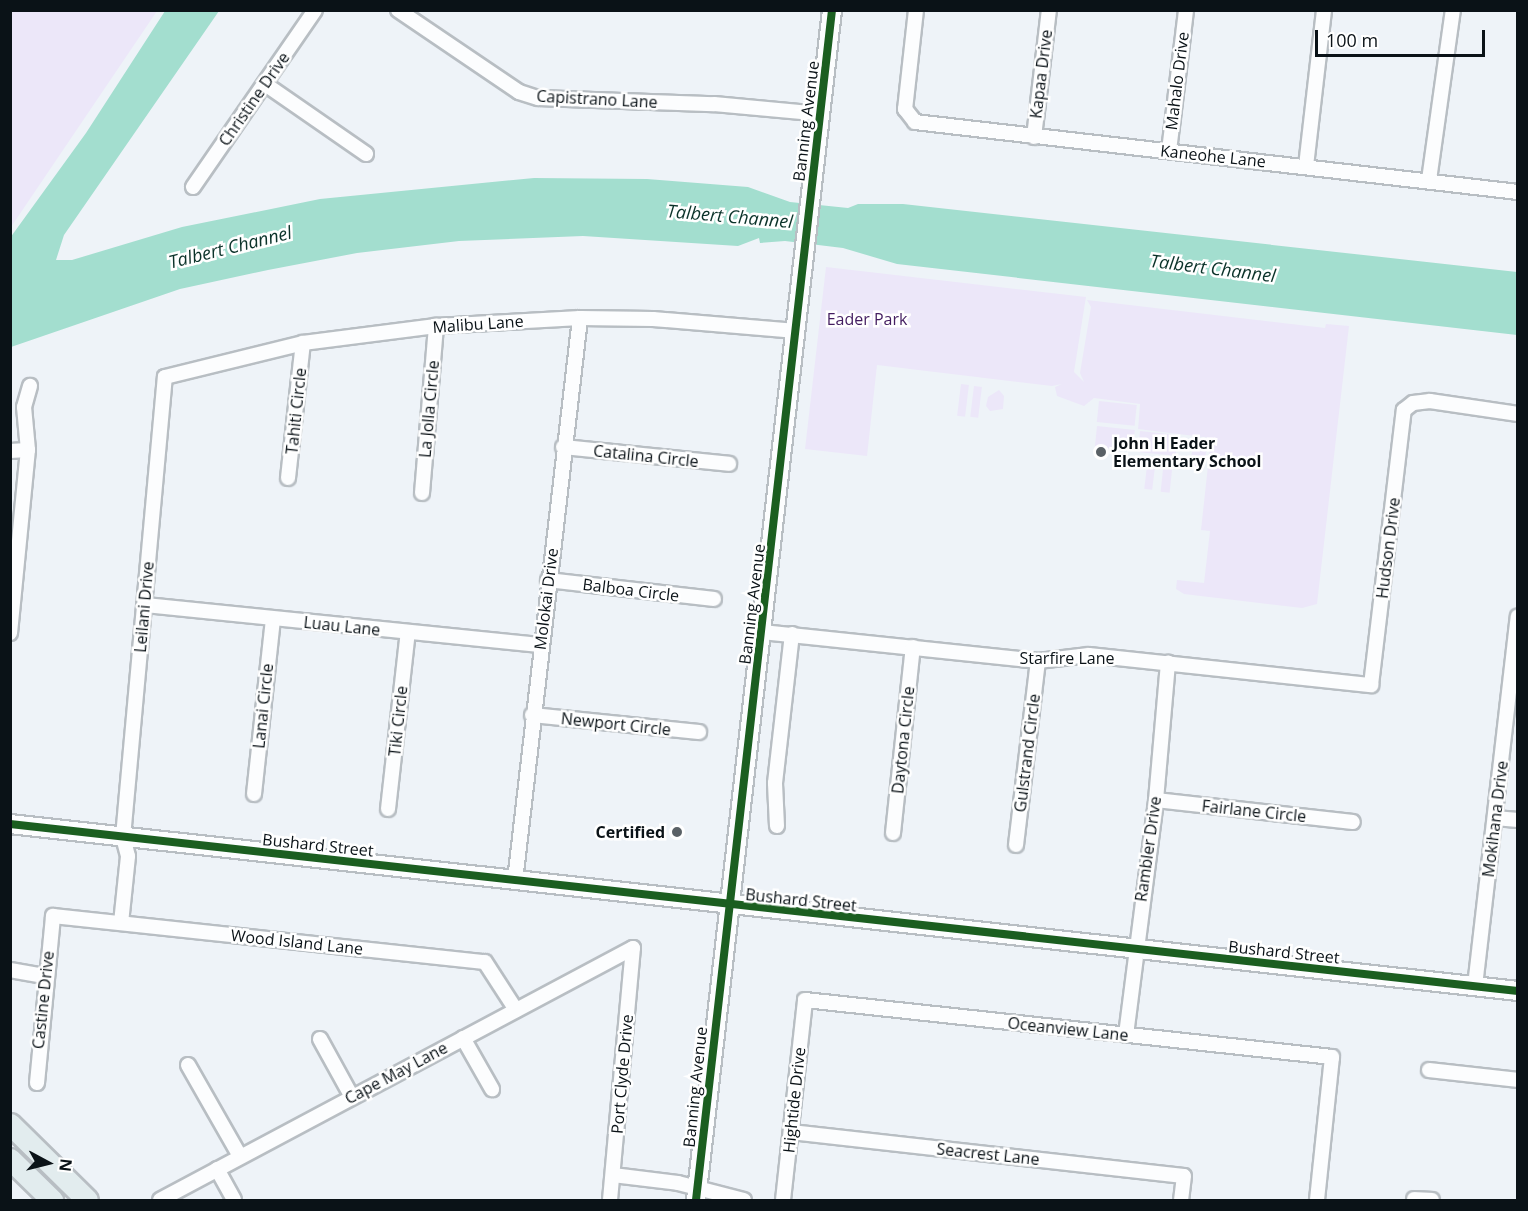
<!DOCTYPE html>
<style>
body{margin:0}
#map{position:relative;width:1528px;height:1211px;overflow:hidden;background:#eef3f8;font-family:"Open Sans",sans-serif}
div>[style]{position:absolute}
.green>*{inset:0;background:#ece7f9;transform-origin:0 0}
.water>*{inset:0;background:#a3decf}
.roads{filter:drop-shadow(2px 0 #b8bec3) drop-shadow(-2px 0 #b8bec3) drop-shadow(0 2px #b8bec3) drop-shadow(0 -2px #b8bec3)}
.street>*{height:14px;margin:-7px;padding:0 7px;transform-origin:7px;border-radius:7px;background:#fcfdfe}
.secondary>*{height:18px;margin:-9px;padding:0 9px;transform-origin:9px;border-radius:9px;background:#fcfdfe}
.primary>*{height:21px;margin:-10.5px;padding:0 10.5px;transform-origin:10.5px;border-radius:10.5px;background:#e2ecee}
.cycleway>*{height:8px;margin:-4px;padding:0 4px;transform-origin:4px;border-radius:4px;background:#1b5e20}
.dots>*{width:16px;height:16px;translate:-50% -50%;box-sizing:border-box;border:3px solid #fff;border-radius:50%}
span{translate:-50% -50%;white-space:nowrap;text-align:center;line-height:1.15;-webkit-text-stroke:5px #fff;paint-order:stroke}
.street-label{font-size:16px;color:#0a1217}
.park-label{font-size:16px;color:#431d60}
.poi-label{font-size:16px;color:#0a1217;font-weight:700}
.left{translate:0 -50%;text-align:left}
.right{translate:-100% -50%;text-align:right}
.water-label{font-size:18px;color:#0b332a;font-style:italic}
.frame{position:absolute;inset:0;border:12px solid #0a1217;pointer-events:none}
.north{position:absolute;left:18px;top:1133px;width:60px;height:60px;-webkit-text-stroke:4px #fff;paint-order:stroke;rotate:97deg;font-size:16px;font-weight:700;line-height:24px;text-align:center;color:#0a1217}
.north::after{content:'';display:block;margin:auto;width:21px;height:27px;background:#0a1217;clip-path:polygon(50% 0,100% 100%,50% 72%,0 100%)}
.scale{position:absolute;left:1315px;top:30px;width:170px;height:27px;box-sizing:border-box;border:3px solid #0a1217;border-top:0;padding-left:8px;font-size:18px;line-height:21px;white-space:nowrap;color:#0a1217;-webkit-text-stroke:4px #fff;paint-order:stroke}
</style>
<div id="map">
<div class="green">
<i style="clip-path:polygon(11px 10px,157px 11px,11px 227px,10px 11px)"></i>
<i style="clip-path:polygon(826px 267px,1086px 297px,1074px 372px,1084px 382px,1080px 373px,1091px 307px,1087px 300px,1325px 328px,1326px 324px,1349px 326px,1317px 604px,1302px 608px,1184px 594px,1176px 589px,1177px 580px,1204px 583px,1210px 531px,1201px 530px,1211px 438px,1138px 429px,1140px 404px,1094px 398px,1084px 406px,1057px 396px,1055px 387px,1062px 384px,1052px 386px,877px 365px,867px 456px,805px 449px)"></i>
<i style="left:961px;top:384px;width:8px;height:32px;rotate:7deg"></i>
<i style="left:974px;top:386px;width:8px;height:31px;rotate:7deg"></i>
<i style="clip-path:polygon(999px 390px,1004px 396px,1003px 409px,990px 411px,986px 406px,988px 397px)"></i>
<i style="left:1099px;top:401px;width:38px;height:21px;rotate:6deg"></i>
<i style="left:1097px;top:426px;width:38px;height:21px;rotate:6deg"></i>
<i style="left:1140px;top:431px;width:38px;height:21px;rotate:6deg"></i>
<i style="left:1194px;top:437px;width:14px;height:31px;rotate:8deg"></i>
<i style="left:1148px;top:458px;width:8px;height:31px;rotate:7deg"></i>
<i style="left:1164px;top:460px;width:9px;height:32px;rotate:6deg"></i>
</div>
<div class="water">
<i style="clip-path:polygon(165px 11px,219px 11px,64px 235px,56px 260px,72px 260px,182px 227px,320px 199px,534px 178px,647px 179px,748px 187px,790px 202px,848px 208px,858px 204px,903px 204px,1517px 272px,1517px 335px,897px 264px,843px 248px,785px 241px,760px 243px,759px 238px,738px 246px,583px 236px,459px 241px,357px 253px,268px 270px,180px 289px,11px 347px,10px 238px,86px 133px)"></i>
</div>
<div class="roads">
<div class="street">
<i style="left:398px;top:10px;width:146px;rotate:34.1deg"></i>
<i style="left:519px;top:92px;width:20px;rotate:18deg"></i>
<i style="left:538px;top:98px;width:176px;rotate:2deg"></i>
<i style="left:714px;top:104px;width:107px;rotate:5.3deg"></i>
<i style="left:916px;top:10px;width:100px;rotate:96.3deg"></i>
<i style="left:905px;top:109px;width:16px;rotate:52deg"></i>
<i style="left:915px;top:122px;width:607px;rotate:6.62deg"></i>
<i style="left:265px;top:84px;width:123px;rotate:34.7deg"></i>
<i style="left:1034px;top:137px;width:128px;rotate:-83.3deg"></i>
<i style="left:1169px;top:151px;width:142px;rotate:-83.1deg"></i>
<i style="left:1306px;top:166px;width:157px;rotate:-83.4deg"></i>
<i style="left:1429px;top:180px;width:172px;rotate:-82deg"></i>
<i style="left:193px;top:187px;width:215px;rotate:-55.4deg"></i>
<i style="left:563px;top:447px;width:167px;rotate:5.8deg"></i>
<i style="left:10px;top:451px;width:18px;rotate:-3deg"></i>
<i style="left:288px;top:478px;width:136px;rotate:-83.7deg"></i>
<i style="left:422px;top:493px;width:168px;rotate:-85.2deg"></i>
<i style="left:548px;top:580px;width:167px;rotate:6.5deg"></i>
<i style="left:145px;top:605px;width:397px;rotate:5.8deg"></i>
<i style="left:762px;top:632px;width:278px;rotate:6deg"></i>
<i style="left:1038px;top:661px;width:51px;rotate:-6.7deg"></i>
<i style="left:1089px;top:655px;width:284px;rotate:6.1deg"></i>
<i style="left:1371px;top:685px;width:277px;rotate:-83.2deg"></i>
<i style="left:1404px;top:410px;width:11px;rotate:-38deg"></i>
<i style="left:1413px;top:403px;width:17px;rotate:-7deg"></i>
<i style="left:1430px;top:401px;width:89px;rotate:8.4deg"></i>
<i style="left:10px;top:633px;width:184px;rotate:-84.4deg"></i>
<i style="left:28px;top:450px;width:43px;rotate:-95.3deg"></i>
<i style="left:24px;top:407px;width:22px;rotate:-74deg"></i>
<i style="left:532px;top:715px;width:168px;rotate:5.8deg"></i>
<i style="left:254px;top:794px;width:176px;rotate:-83.8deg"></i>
<i style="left:1156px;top:800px;width:198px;rotate:6.4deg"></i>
<i style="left:388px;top:809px;width:178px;rotate:-83.6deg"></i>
<i style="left:1495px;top:818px;width:23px;rotate:5deg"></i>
<i style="left:777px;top:826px;width:43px;rotate:-92.7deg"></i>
<i style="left:775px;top:783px;width:150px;rotate:-83.5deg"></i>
<i style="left:893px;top:833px;width:187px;rotate:-83.9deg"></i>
<i style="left:1016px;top:845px;width:185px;rotate:-83.2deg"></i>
<i style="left:515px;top:881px;width:567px;rotate:-83.41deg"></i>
<i style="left:121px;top:923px;width:67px;rotate:-84deg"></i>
<i style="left:128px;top:856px;width:20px;rotate:-105deg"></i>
<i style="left:123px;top:837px;width:462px;rotate:-84.8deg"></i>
<i style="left:165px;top:377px;width:142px;rotate:-13.8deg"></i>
<i style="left:303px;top:343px;width:134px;rotate:-7.3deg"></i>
<i style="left:436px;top:326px;width:144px;rotate:-3.2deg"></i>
<i style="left:580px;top:318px;width:73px;rotate:0.8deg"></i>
<i style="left:653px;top:319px;width:144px;rotate:4.8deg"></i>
<i style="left:10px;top:970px;width:36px;rotate:10deg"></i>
<i style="left:1475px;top:986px;width:372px;rotate:-83.4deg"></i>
<i style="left:1126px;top:1035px;width:237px;rotate:-82.7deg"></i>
<i style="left:1156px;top:800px;width:138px;rotate:-85deg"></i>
<i style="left:463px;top:1038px;width:59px;rotate:60.4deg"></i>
<i style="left:320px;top:1039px;width:66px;rotate:61.1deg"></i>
<i style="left:188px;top:1065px;width:105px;rotate:60.3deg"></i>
<i style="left:1429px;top:1070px;width:90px;rotate:6.4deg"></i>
<i style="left:37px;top:1083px;width:168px;rotate:-84.5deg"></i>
<i style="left:53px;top:916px;width:434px;rotate:6.1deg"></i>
<i style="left:485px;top:962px;width:57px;rotate:57.1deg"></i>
<i style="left:791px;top:1132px;width:395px;rotate:6.4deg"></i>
<i style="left:1184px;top:1176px;width:24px;rotate:97deg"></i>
<i style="left:217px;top:1169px;width:35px;rotate:61deg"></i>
<i style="left:613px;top:1175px;width:65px;rotate:7deg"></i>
<i style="left:678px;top:1183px;width:68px;rotate:14.4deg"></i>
<i style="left:1414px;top:1199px;width:18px;rotate:3deg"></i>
<i style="left:160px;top:1200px;width:536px;rotate:-28.05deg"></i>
<i style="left:610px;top:1200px;width:253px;rotate:-84.8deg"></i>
<i style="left:783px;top:1200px;width:201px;rotate:-83.7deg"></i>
<i style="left:805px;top:1000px;width:530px;rotate:6.17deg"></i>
<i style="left:1332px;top:1057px;width:144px;rotate:96deg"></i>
</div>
<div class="secondary">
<i style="left:10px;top:824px;width:1517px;rotate:6.32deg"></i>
<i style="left:696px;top:1200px;width:1198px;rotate:-83.48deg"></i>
</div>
<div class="primary">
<i style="left:10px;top:1124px;width:108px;rotate:44.6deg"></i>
<i style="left:10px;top:1159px;width:59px;rotate:44.3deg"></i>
</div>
</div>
<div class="cycleway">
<i style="left:10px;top:824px;width:1517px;rotate:6.32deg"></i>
<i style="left:696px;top:1200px;width:1198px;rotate:-83.48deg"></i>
</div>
<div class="dots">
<i style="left:1101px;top:452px;background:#5a6166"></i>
<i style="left:677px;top:832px;background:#5a6166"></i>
</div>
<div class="street-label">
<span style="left:1041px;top:74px;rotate:-83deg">Kapaa Drive</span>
<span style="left:1177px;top:81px;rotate:-83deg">Mahalo Drive</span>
<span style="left:254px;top:99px;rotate:-55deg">Christine Drive</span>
<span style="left:597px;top:99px;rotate:3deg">Capistrano Lane</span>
<span style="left:806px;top:121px;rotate:-83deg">Banning Avenue</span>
<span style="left:1213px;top:156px;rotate:6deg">Kaneohe Lane</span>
<span style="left:478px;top:324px;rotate:-4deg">Malibu Lane</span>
<span style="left:429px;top:409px;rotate:-85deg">La Jolla Circle</span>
<span style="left:296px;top:411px;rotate:-84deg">Tahiti Circle</span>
<span style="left:646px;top:456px;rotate:6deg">Catalina Circle</span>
<span style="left:1388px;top:548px;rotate:-83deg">Hudson Drive</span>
<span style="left:631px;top:590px;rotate:7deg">Balboa Circle</span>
<span style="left:546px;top:599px;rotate:-83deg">Molokai Drive</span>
<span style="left:752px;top:604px;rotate:-83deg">Banning Avenue</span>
<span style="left:144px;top:607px;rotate:-85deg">Leilani Drive</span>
<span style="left:342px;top:626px;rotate:6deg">Luau Lane</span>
<span style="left:1067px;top:658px">Starfire Lane</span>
<span style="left:263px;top:706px;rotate:-84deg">Lanai Circle</span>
<span style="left:398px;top:721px;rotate:-84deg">Tiki Circle</span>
<span style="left:616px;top:724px;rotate:6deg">Newport Circle</span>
<span style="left:903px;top:740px;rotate:-84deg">Daytona Circle</span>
<span style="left:1027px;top:753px;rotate:-83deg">Gulstrand Circle</span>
<span style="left:1254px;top:811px;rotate:6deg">Fairlane Circle</span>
<span style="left:1495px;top:819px;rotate:-83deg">Mokihana Drive</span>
<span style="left:318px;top:845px;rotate:6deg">Bushard Street</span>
<span style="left:1148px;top:849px;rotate:-82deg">Rambler Drive</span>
<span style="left:801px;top:900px;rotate:6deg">Bushard Street</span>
<span style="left:297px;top:942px;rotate:6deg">Wood Island Lane</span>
<span style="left:1284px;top:952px;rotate:6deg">Bushard Street</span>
<span style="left:43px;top:1000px;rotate:-84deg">Castine Drive</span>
<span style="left:1068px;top:1029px;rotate:6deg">Oceanview Lane</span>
<span style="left:396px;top:1073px;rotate:-28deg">Cape May Lane</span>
<span style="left:622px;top:1074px;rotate:-85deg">Port Clyde Drive</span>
<span style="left:695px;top:1087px;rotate:-84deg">Banning Avenue</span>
<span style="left:794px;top:1100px;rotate:-84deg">Hightide Drive</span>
<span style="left:988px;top:1154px;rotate:6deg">Seacrest Lane</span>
</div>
<div class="park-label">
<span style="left:867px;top:319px">Eader Park</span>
</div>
<div class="poi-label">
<span class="left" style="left:1113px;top:452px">John H Eader<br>Elementary School</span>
<span class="right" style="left:665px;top:832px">Certified</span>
</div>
<div class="water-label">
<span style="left:730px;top:216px;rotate:5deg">Talbert Channel</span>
<span style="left:230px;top:247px;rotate:-14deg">Talbert Channel</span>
<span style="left:1213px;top:268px;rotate:7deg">Talbert Channel</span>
</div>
<div class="frame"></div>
<div class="north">N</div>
<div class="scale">100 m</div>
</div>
